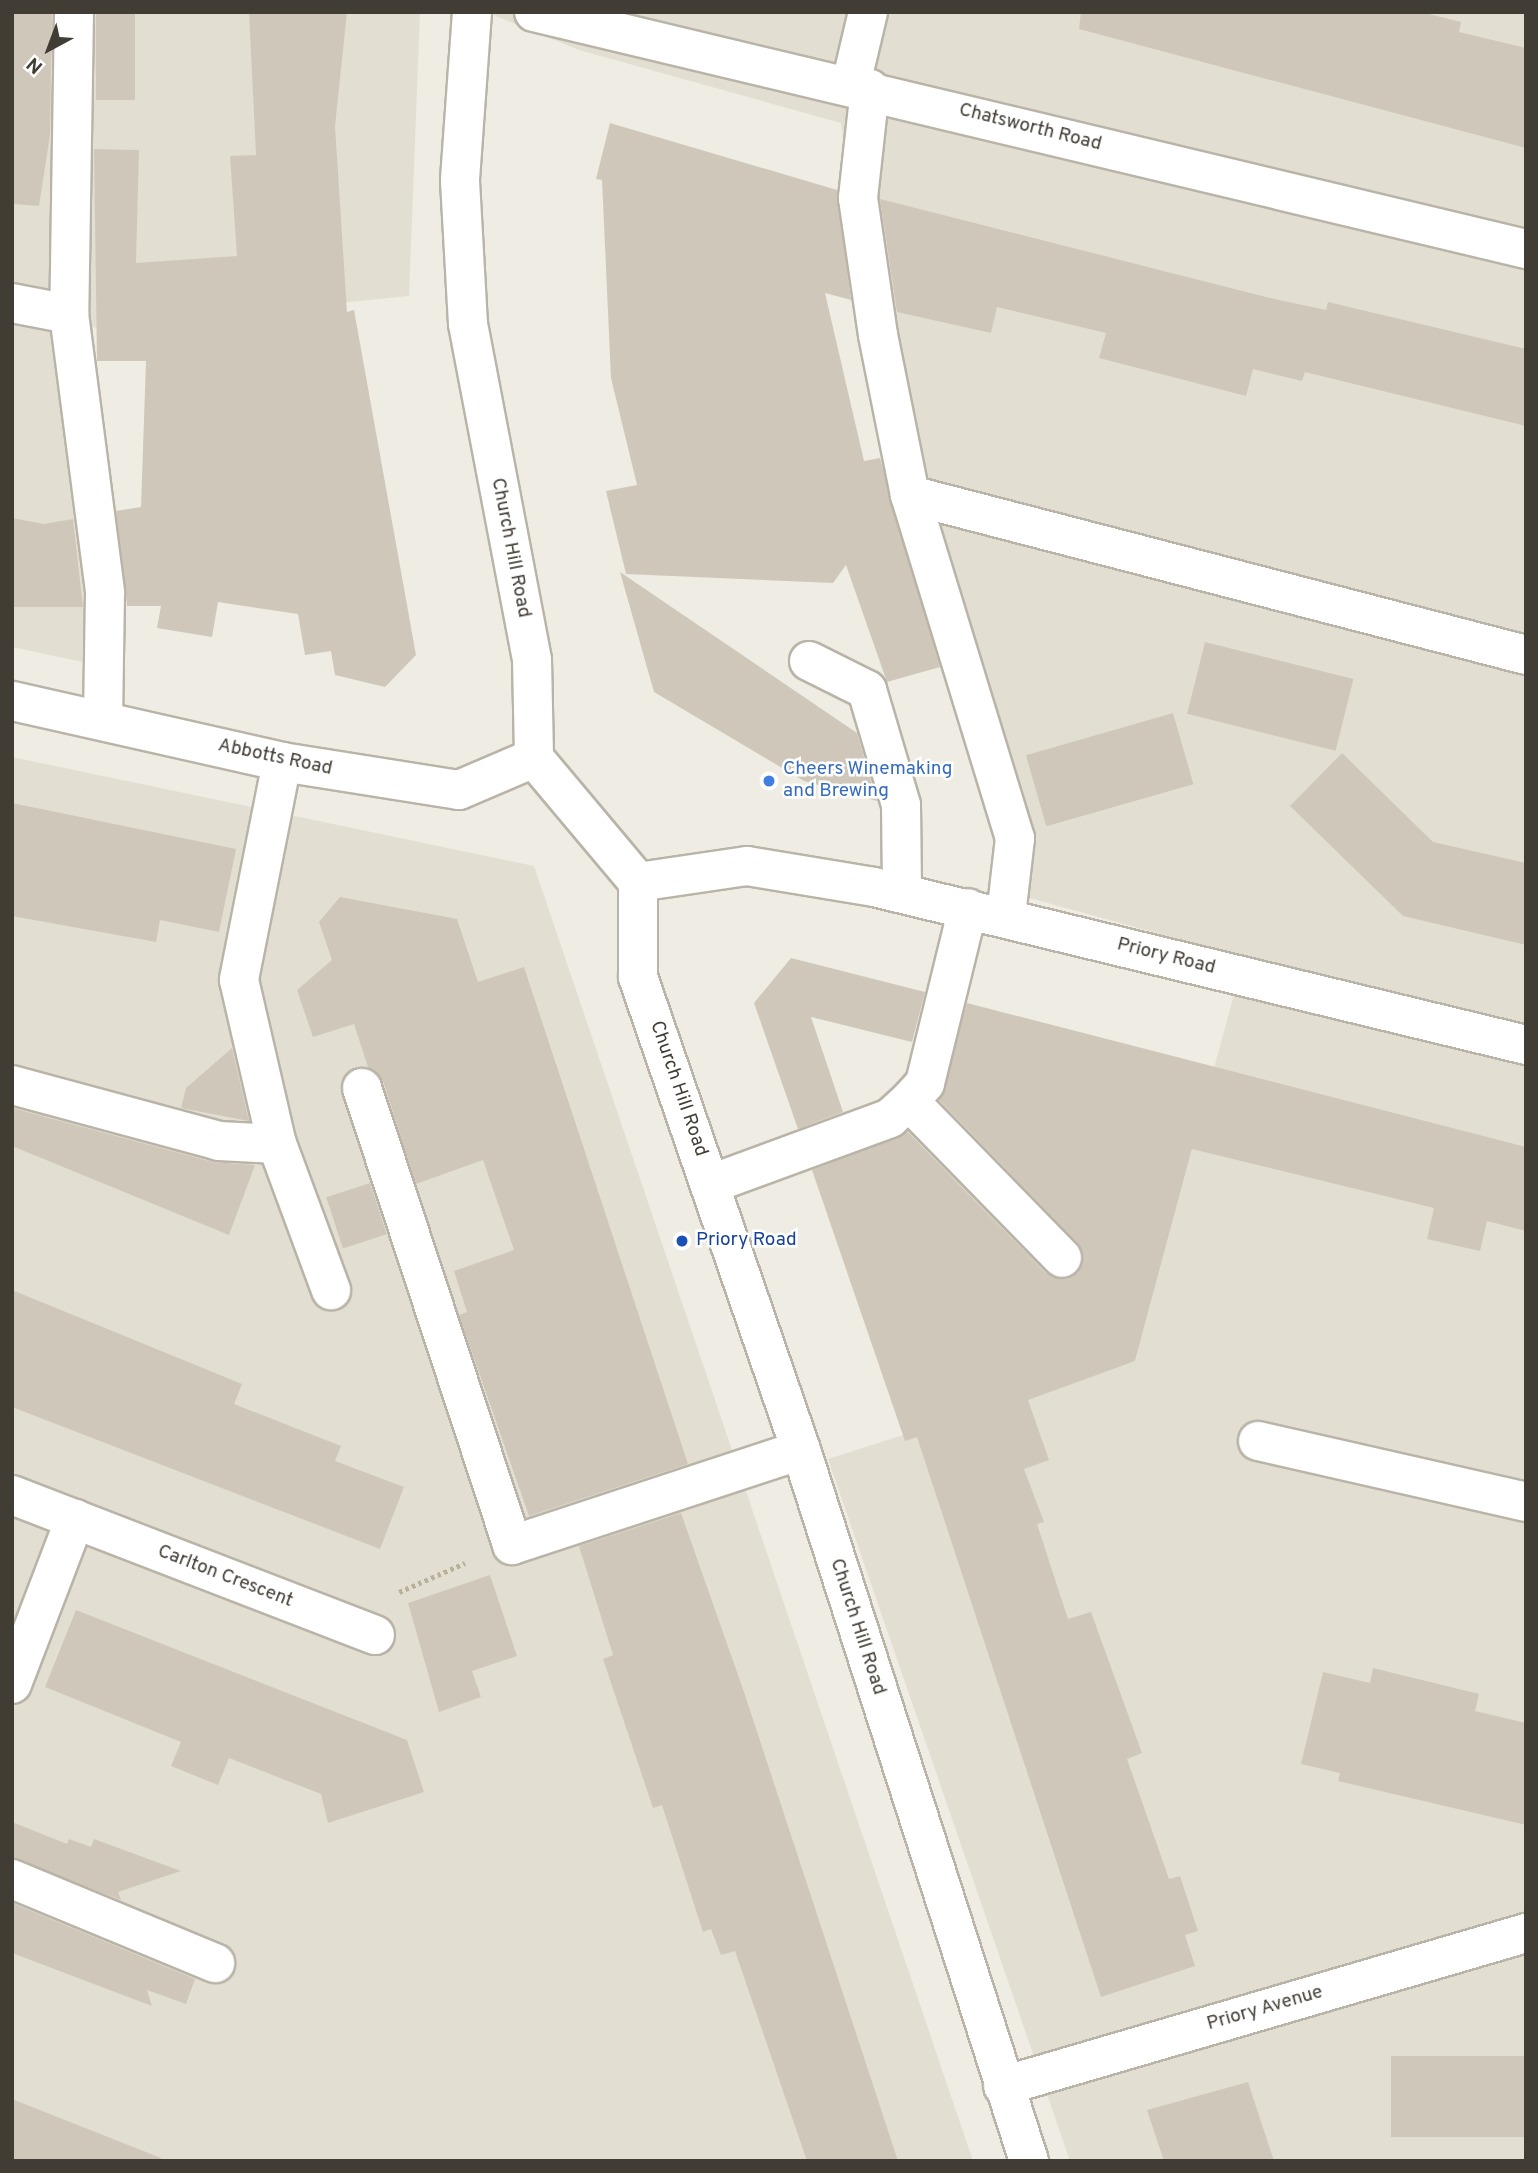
<!DOCTYPE html>
<style>
body{margin:0}
#map{position:relative;width:1538px;height:2173px;overflow:hidden;background:#efece4;font-family:Overpass,sans-serif}
div>[style]{position:absolute}
.residential>*{inset:0;background:#e3ded2}
.building>*{inset:0;background:#cfc8ba;transform-origin:0 0}
.path>*{height:4.5px;margin-top:-2.25px;transform-origin:0;background:repeating-linear-gradient(90deg,#b9b09a 0 3.5px,transparent 0 7px)}
.roads{filter:drop-shadow(2px 0 #b9b4a7) drop-shadow(-2px 0 #b9b4a7) drop-shadow(0 2px #b9b4a7) drop-shadow(0 -2px #b9b4a7)}
.minor>*{height:38px;margin:-19px;padding:0 19px;transform-origin:19px;border-radius:19px;background:#fff}
.dots>*{width:19px;height:19px;translate:-50% -50%;box-sizing:border-box;border:4px solid #fff;border-radius:50%}
span{translate:-50% -50%;white-space:nowrap;text-align:center;line-height:1.15;-webkit-text-stroke:5px #fff;paint-order:stroke}
.street-label{font-size:19px;color:#413c34}
.shop-label{font-size:19px;color:#366cbe}
.left{translate:0 -50%;text-align:left}
.transit-label{font-size:19px;color:#164399}
.frame{position:absolute;inset:0;border:14px solid #413c34;pointer-events:none}
.north{position:absolute;left:14px;top:14px;width:70px;height:70px;-webkit-text-stroke:5px #fff;paint-order:stroke;rotate:221deg;font-size:19px;font-weight:700;line-height:28px;text-align:center;color:#413c34}
.north::after{content:'';display:block;margin:auto;width:24px;height:32px;background:#413c34;clip-path:polygon(50% 0,100% 100%,50% 72%,0 100%)}
</style>
<div id="map">
<div class="residential">
<i style="clip-path:polygon(12px 12px,420px 12px,409px 296px,60px 331px,97px 665px,12px 647px)"></i>
<i style="clip-path:polygon(1526px 12px,1526px 2161px,1070px 2161px,828px 1459px,1135px 1361px,1244px 957px,1022px 896px,880px 419px,841px 123px,579px 50px,486px 12px)"></i>
<i style="clip-path:polygon(12px 757px,534px 866px,973px 2161px,12px 2161px)"></i>
</div>
<div class="building">
<i style="clip-path:polygon(12px 12px,52px 12px,50px 135px,39px 206px,12px 204px)"></i>
<i style="left:96px;top:12px;width:39px;height:88px"></i>
<i style="clip-path:polygon(249px 12px,347px 12px,335px 126px,347px 312px,354px 310px,416px 655px,385px 687px,335px 675px,331px 651px,305px 655px,298px 614px,218px 602px,212px 637px,157px 628px,161px 606px,127px 606px,116px 511px,141px 507px,146px 361px,97px 361px,94px 149px,139px 150px,136px 263px,237px 256px,230px 156px,256px 155px)"></i>
<i style="clip-path:polygon(1081px 12px,1421px 12px,1461px 22px,1459px 32px,1526px 48px,1526px 148px,1079px 29px)"></i>
<i style="clip-path:polygon(610px 123px,837px 190px,851px 300px,825px 293px,864px 461px,880px 458px,940px 667px,887px 682px,846px 565px,833px 583px,626px 574px,606px 491px,637px 485px,611px 378px,602px 180px,596px 179px)"></i>
<i style="clip-path:polygon(880px 199px,1270px 298px,1326px 310px,1328px 302px,1526px 349px,1526px 426px,1305px 372px,1302px 381px,1253px 369px,1246px 396px,1099px 358px,1106px 333px,997px 307px,991px 333px,897px 312px)"></i>
<i style="clip-path:polygon(12px 518px,44px 524px,73px 519px,83px 607px,12px 607px)"></i>
<i style="clip-path:polygon(620px 572px,857px 733px,877px 801px,804px 781px,654px 692px)"></i>
<i style="left:1205px;top:642px;width:153px;height:74px;rotate:14deg"></i>
<i style="left:1173px;top:713px;width:74px;height:153px;rotate:74deg"></i>
<i style="clip-path:polygon(1342px 753px,1433px 842px,1526px 863px,1526px 945px,1403px 916px,1290px 806px)"></i>
<i style="clip-path:polygon(12px 803px,236px 849px,219px 932px,160px 920px,156px 942px,12px 916px)"></i>
<i style="clip-path:polygon(340px 897px,457px 919px,478px 982px,524px 967px,688px 1464px,529px 1516px,459px 1315px,467px 1312px,454px 1271px,514px 1250px,483px 1160px,416px 1184px,383px 1081px,368px 1067px,354px 1024px,313px 1037px,297px 990px,332px 960px,319px 922px)"></i>
<i style="clip-path:polygon(791px 958px,925px 992px,912px 1042px,811px 1017px,843px 1112px,798px 1129px,754px 1003px)"></i>
<i style="clip-path:polygon(967px 1003px,1526px 1147px,1526px 1231px,1487px 1221px,1480px 1251px,1427px 1239px,1434px 1208px,1192px 1149px,1135px 1361px,1028px 1400px,1049px 1460px,1024px 1469px,1044px 1522px,1037px 1524px,1068px 1619px,1091px 1612px,1142px 1753px,1127px 1759px,1169px 1879px,1180px 1876px,1198px 1931px,1185px 1935px,1195px 1966px,1101px 1997px,917px 1437px,905px 1441px,812px 1170px,908px 1132px,1046px 1273px,1067px 1279px,1078px 1273px,1083px 1253px,1078px 1243px,939px 1100px)"></i>
<i style="clip-path:polygon(232px 1048px,249px 1121px,181px 1108px,186px 1088px)"></i>
<i style="clip-path:polygon(12px 1108px,213px 1162px,255px 1165px,229px 1235px,12px 1146px)"></i>
<i style="left:370px;top:1183px;width:54px;height:46px;rotate:72deg"></i>
<i style="clip-path:polygon(12px 1290px,242px 1384px,234px 1404px,341px 1446px,335px 1461px,404px 1487px,380px 1549px,12px 1407px)"></i>
<i style="clip-path:polygon(681px 1513px,744px 1692px,898px 2161px,807px 2161px,735px 1951px,721px 1955px,711px 1929px,703px 1932px,662px 1805px,653px 1808px,603px 1659px,613px 1655px,579px 1546px)"></i>
<i style="clip-path:polygon(490px 1575px,517px 1656px,472px 1671px,481px 1697px,439px 1712px,408px 1603px)"></i>
<i style="clip-path:polygon(76px 1610px,407px 1740px,424px 1792px,328px 1823px,321px 1794px,229px 1758px,218px 1785px,171px 1766px,181px 1742px,45px 1687px)"></i>
<i style="clip-path:polygon(1373px 1668px,1479px 1694px,1475px 1711px,1526px 1723px,1526px 1825px,1338px 1781px,1340px 1773px,1301px 1764px,1323px 1672px,1370px 1683px)"></i>
<i style="clip-path:polygon(12px 1822px,67px 1844px,69px 1839px,91px 1847px,94px 1839px,181px 1871px,118px 1892px,121px 1900px,12px 1858px)"></i>
<i style="clip-path:polygon(12px 1903px,195px 1979px,186px 2004px,147px 1990px,152px 2006px,12px 1953px)"></i>
<i style="left:1526px;top:2056px;width:81px;height:135px;rotate:90deg"></i>
<i style="clip-path:polygon(1248px 2082px,1274px 2161px,1164px 2161px,1147px 2110px)"></i>
<i style="clip-path:polygon(12px 2099px,161px 2158px,161px 2161px,12px 2161px)"></i>
</div>
<div class="path">
<i style="left:399px;top:1592px;width:72px;rotate:-23.7deg"></i>
</div>
<div class="roads">
<div class="minor">
<i style="left:74px;top:12px;width:302px;rotate:90.9deg"></i>
<i style="left:69px;top:314px;width:281px;rotate:82.6deg"></i>
<i style="left:105px;top:593px;width:126px;rotate:90.9deg"></i>
<i style="left:472px;top:12px;width:169px;rotate:94.1deg"></i>
<i style="left:460px;top:181px;width:143px;rotate:86.8deg"></i>
<i style="left:468px;top:324px;width:342px;rotate:79.2deg"></i>
<i style="left:532px;top:660px;width:98px;rotate:88.8deg"></i>
<i style="left:534px;top:758px;width:162px;rotate:50deg"></i>
<i style="left:638px;top:882px;width:95px;rotate:90deg"></i>
<i style="left:638px;top:977px;width:500px;rotate:70.99deg"></i>
<i style="left:801px;top:1450px;width:747px;rotate:72.22deg"></i>
<i style="left:534px;top:12px;width:1020px;rotate:13.44deg"></i>
<i style="left:851px;top:84px;width:74px;rotate:-76.7deg"></i>
<i style="left:870px;top:89px;width:110px;rotate:96.3deg"></i>
<i style="left:858px;top:198px;width:138px;rotate:81.7deg"></i>
<i style="left:878px;top:335px;width:163px;rotate:78.7deg"></i>
<i style="left:910px;top:495px;width:359px;rotate:73deg"></i>
<i style="left:1015px;top:838px;width:79px;rotate:96.6deg"></i>
<i style="left:12px;top:303px;width:58px;rotate:10.9deg"></i>
<i style="left:910px;top:495px;width:636px;rotate:14.56deg"></i>
<i style="left:809px;top:661px;width:65px;rotate:26.6deg"></i>
<i style="left:867px;top:690px;width:120px;rotate:73.5deg"></i>
<i style="left:901px;top:805px;width:88px;rotate:89.3deg"></i>
<i style="left:12px;top:701px;width:277px;rotate:12.7deg"></i>
<i style="left:282px;top:762px;width:179px;rotate:9deg"></i>
<i style="left:459px;top:790px;width:82px;rotate:-23.1deg"></i>
<i style="left:282px;top:762px;width:222px;rotate:101.2deg"></i>
<i style="left:239px;top:980px;width:168px;rotate:77deg"></i>
<i style="left:277px;top:1144px;width:156px;rotate:69.7deg"></i>
<i style="left:638px;top:882px;width:110px;rotate:-8.4deg"></i>
<i style="left:747px;top:866px;width:129px;rotate:9.4deg"></i>
<i style="left:874px;top:887px;width:671px;rotate:13.62deg"></i>
<i style="left:12px;top:1085px;width:214px;rotate:15.1deg"></i>
<i style="left:219px;top:1141px;width:58px;rotate:3deg"></i>
<i style="left:362px;top:1088px;width:481px;rotate:71.8deg"></i>
<i style="left:512px;top:1545px;width:304px;rotate:-18.2deg"></i>
<i style="left:909px;top:1101px;width:219px;rotate:45.7deg"></i>
<i style="left:711px;top:1184px;width:191px;rotate:-20.2deg"></i>
<i style="left:890px;top:1118px;width:25px;rotate:-42deg"></i>
<i style="left:909px;top:1101px;width:24px;rotate:-48deg"></i>
<i style="left:925px;top:1083px;width:180px;rotate:-76.2deg"></i>
<i style="left:1258px;top:1441px;width:275px;rotate:12.8deg"></i>
<i style="left:12px;top:1495px;width:389px;rotate:21.1deg"></i>
<i style="left:12px;top:1684px;width:177px;rotate:-69.1deg"></i>
<i style="left:12px;top:1879px;width:220px;rotate:22.5deg"></i>
<i style="left:1003px;top:2086px;width:545px;rotate:-16.31deg"></i>
</div>
</div>
<div class="dots">
<i style="left:769px;top:781px;background:#3f7fe0"></i>
<i style="left:682px;top:1241px;background:#1a4fb4"></i>
</div>
<div class="street-label">
<span style="left:1030px;top:128px;rotate:14deg">Chatsworth Road</span>
<span style="left:510px;top:548px;rotate:79deg">Church Hill Road</span>
<span style="left:275px;top:758px;rotate:12deg">Abbotts Road</span>
<span style="left:1166px;top:957px;rotate:14deg">Priory Road</span>
<span style="left:678px;top:1089px;rotate:71deg">Church Hill Road</span>
<span style="left:225px;top:1577px;rotate:21deg">Carlton Crescent</span>
<span style="left:857px;top:1627px;rotate:72deg">Church Hill Road</span>
<span style="left:1265px;top:2009px;rotate:-16deg">Priory Avenue</span>
</div>
<div class="shop-label">
<span class="left" style="left:783px;top:781px">Cheers Winemaking<br>and Brewing</span>
</div>
<div class="transit-label">
<span class="left" style="left:696px;top:1241px">Priory Road</span>
</div>
<div class="frame"></div>
<div class="north">N</div>
</div>
